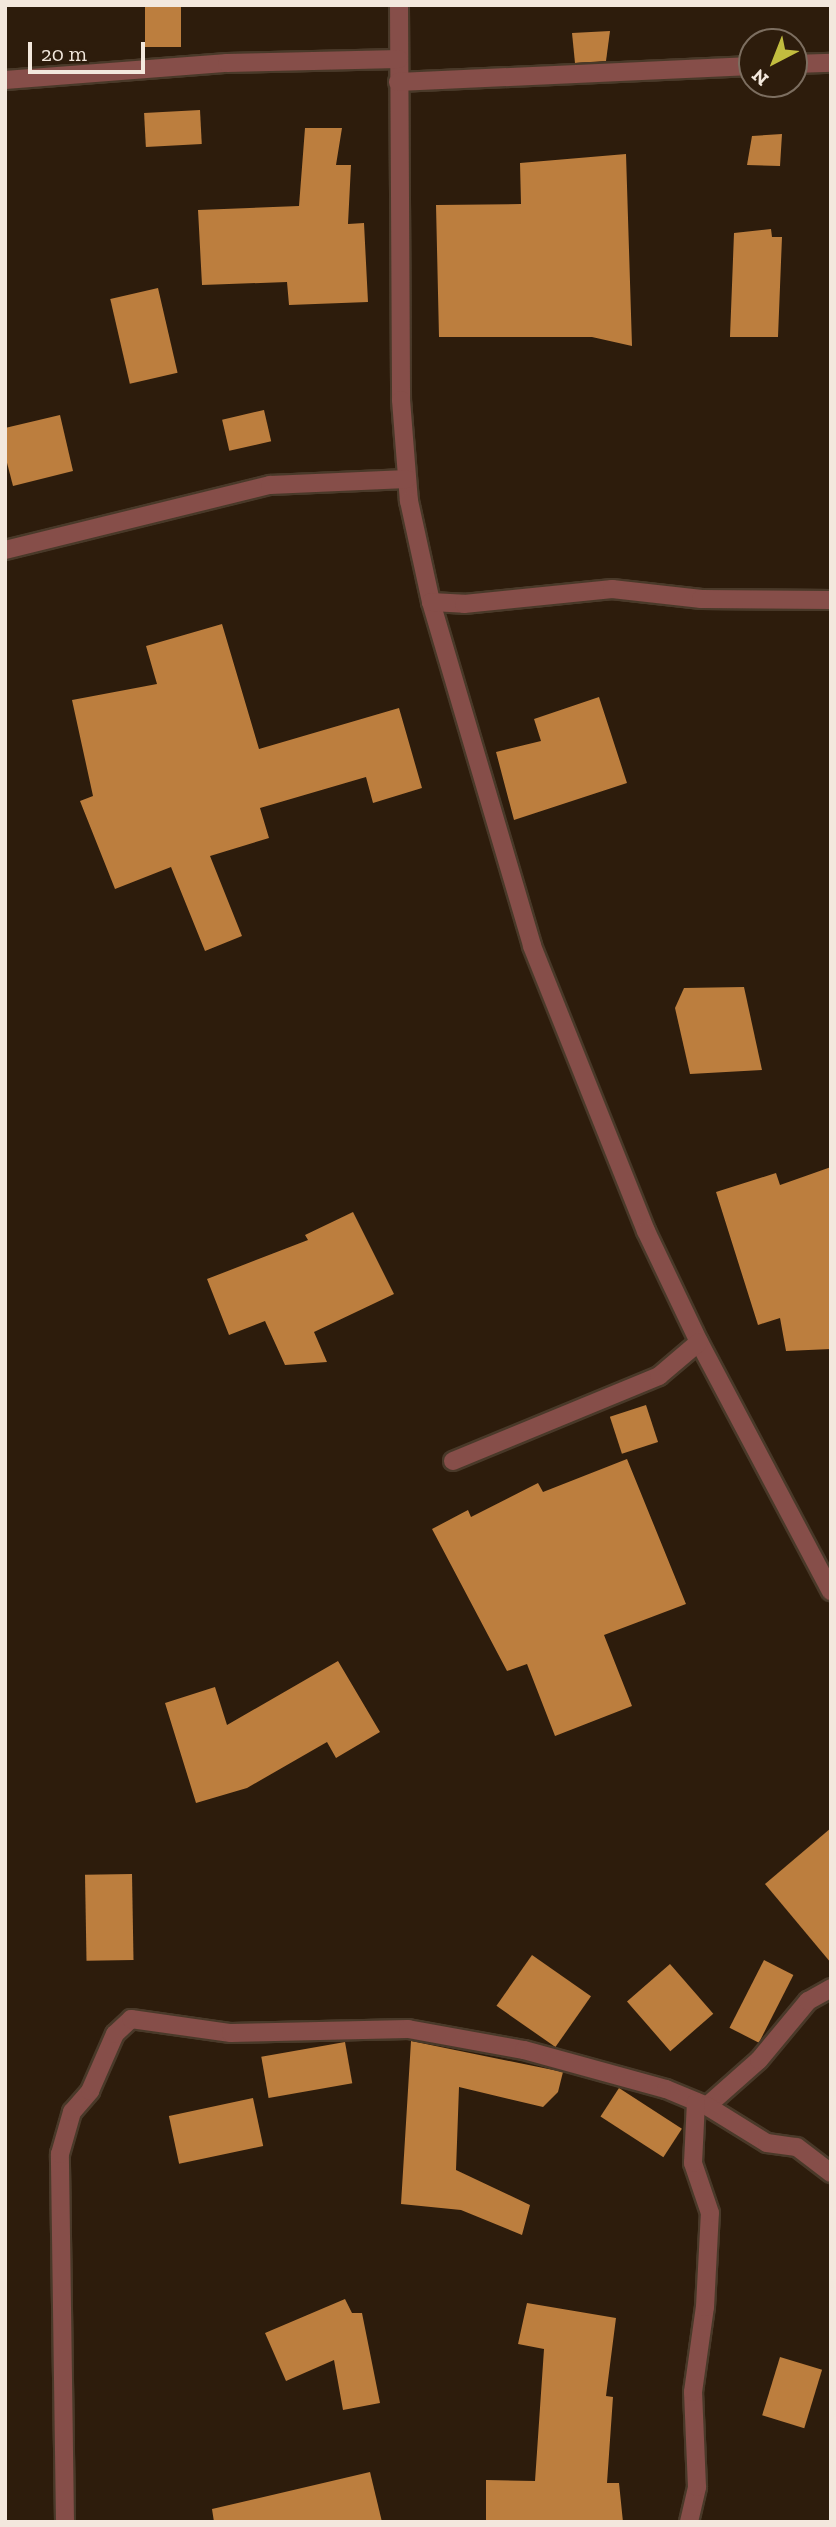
<!DOCTYPE html>
<style>
body{margin:0}
#map{position:relative;width:836px;height:2527px;overflow:hidden;background:#2d1c0c;font-family:"Zilla Slab",serif}
div>[style]{position:absolute}
.building>*{inset:0;background:#bc7e3e;transform-origin:0 0}
.roads{filter:drop-shadow(2px 0 #493929) drop-shadow(-2px 0 #493929) drop-shadow(0 2px #493929) drop-shadow(0 -2px #493929)}
.street>*{height:18px;margin:-9px;padding:0 9px;transform-origin:9px;border-radius:9px;background:#864e49}
span{translate:-50% -50%;white-space:nowrap;text-align:center;line-height:1.15;-webkit-text-stroke:7px #2d1c0c;paint-order:stroke}
.frame{position:absolute;inset:0;border:7px solid #f3e8dd;pointer-events:none}
.north{position:absolute;left:738px;top:28px;width:70px;height:70px;box-sizing:border-box;background:#2d1c0c;border:2px solid #7c6e60;border-radius:50%;rotate:222deg;font-size:19px;font-weight:700;line-height:28px;text-align:center;color:#f3e8dd}
.north::after{content:'';display:block;margin:auto;width:24px;height:32px;background:#c2bd3f;clip-path:polygon(50% 0,100% 100%,50% 72%,0 100%)}
.scale{position:absolute;left:28px;top:42px;width:117px;height:32px;box-sizing:border-box;border:4px solid #f3e8dd;border-top:0;padding-left:9px;font-size:21px;line-height:24px;white-space:nowrap;color:#f3e8dd;-webkit-text-stroke:5px #2d1c0c;paint-order:stroke}
</style>
<div id="map">
<div class="building">
<i style="left:145px;top:5px;width:36px;height:42px"></i>
<i style="clip-path:polygon(610px 31px,606px 61px,575px 63px,572px 33px)"></i>
<i style="left:200px;top:110px;width:34px;height:56px;rotate:87deg"></i>
<i style="clip-path:polygon(305px 128px,342px 128px,336px 165px,351px 165px,348px 224px,364px 223px,368px 302px,289px 305px,287px 282px,202px 285px,198px 210px,299px 206px)"></i>
<i style="clip-path:polygon(782px 134px,780px 166px,747px 165px,752px 136px)"></i>
<i style="clip-path:polygon(626px 154px,632px 346px,592px 337px,439px 337px,436px 205px,521px 204px,520px 163px)"></i>
<i style="clip-path:polygon(771px 229px,772px 237px,782px 237px,778px 337px,730px 337px,734px 233px)"></i>
<i style="left:158px;top:288px;width:87px;height:49px;rotate:77deg"></i>
<i style="left:264px;top:410px;width:32px;height:43px;rotate:77deg"></i>
<i style="clip-path:polygon(60px 415px,73px 471px,13px 486px,5px 455px,5px 428px)"></i>
<i style="clip-path:polygon(222px 624px,259px 749px,399px 708px,422px 788px,373px 803px,366px 777px,260px 808px,269px 838px,210px 856px,242px 936px,205px 951px,171px 867px,115px 889px,80px 801px,93px 796px,72px 700px,157px 684px,146px 646px)"></i>
<i style="clip-path:polygon(599px 697px,627px 783px,514px 820px,496px 752px,541px 741px,534px 719px)"></i>
<i style="clip-path:polygon(744px 987px,762px 1070px,690px 1074px,675px 1008px,684px 988px)"></i>
<i style="clip-path:polygon(831px 1167px,831px 1349px,786px 1351px,780px 1318px,758px 1325px,716px 1192px,776px 1173px,780px 1185px)"></i>
<i style="clip-path:polygon(353px 1212px,394px 1294px,314px 1332px,327px 1362px,285px 1365px,265px 1321px,229px 1335px,207px 1279px,308px 1240px,305px 1235px)"></i>
<i style="left:646px;top:1405px;width:39px;height:38px;rotate:72deg"></i>
<i style="clip-path:polygon(627px 1459px,686px 1604px,604px 1635px,632px 1706px,555px 1736px,527px 1664px,507px 1671px,432px 1529px,468px 1510px,471px 1517px,538px 1483px,543px 1492px)"></i>
<i style="clip-path:polygon(338px 1661px,380px 1732px,336px 1758px,327px 1742px,247px 1788px,196px 1803px,165px 1703px,215px 1687px,227px 1725px)"></i>
<i style="clip-path:polygon(831px 1828px,831px 1963px,765px 1884px)"></i>
<i style="left:132px;top:1874px;width:86px;height:47px;rotate:89deg"></i>
<i style="left:532px;top:1955px;width:72px;height:62px;rotate:35deg"></i>
<i style="left:764px;top:1960px;width:33px;height:76px;rotate:27deg"></i>
<i style="left:670px;top:1964px;width:66px;height:57px;rotate:49deg"></i>
<i style="clip-path:polygon(411px 2041px,563px 2072px,558px 2092px,543px 2107px,459px 2087px,456px 2170px,530px 2205px,522px 2235px,461px 2210px,401px 2204px)"></i>
<i style="left:345px;top:2042px;width:42px;height:85px;rotate:80deg"></i>
<i style="left:619px;top:2088px;width:75px;height:34px;rotate:33deg"></i>
<i style="left:253px;top:2098px;width:49px;height:86px;rotate:78deg"></i>
<i style="clip-path:polygon(345px 2299px,352px 2313px,362px 2313px,380px 2403px,343px 2410px,334px 2360px,286px 2381px,265px 2333px)"></i>
<i style="clip-path:polygon(527px 2303px,616px 2318px,606px 2396px,613px 2397px,607px 2483px,619px 2483px,623px 2522px,486px 2522px,486px 2480px,535px 2481px,544px 2349px,518px 2344px)"></i>
<i style="left:780px;top:2357px;width:44px;height:61px;rotate:17deg"></i>
<i style="clip-path:polygon(370px 2472px,382px 2522px,214px 2522px,212px 2509px)"></i>
</div>
<div class="roads">
<div class="street">
<i style="left:399px;top:5px;width:395px;rotate:89.7deg"></i>
<i style="left:401px;top:400px;width:101px;rotate:85.5deg"></i>
<i style="left:409px;top:501px;width:103px;rotate:77.7deg"></i>
<i style="left:431px;top:602px;width:359px;rotate:73.6deg"></i>
<i style="left:532px;top:946px;width:307px;rotate:68.2deg"></i>
<i style="left:646px;top:1231px;width:123px;rotate:64.5deg"></i>
<i style="left:699px;top:1342px;width:282px;rotate:62.1deg"></i>
<i style="left:794px;top:64px;width:37px;rotate:-2deg"></i>
<i style="left:5px;top:80px;width:223px;rotate:-4.4deg"></i>
<i style="left:227px;top:63px;width:172px;rotate:-1.3deg"></i>
<i style="left:398px;top:82px;width:354px;rotate:-2.6deg"></i>
<i style="left:5px;top:550px;width:273px;rotate:-13.8deg"></i>
<i style="left:270px;top:485px;width:137px;rotate:-2.5deg"></i>
<i style="left:431px;top:602px;width:33px;rotate:3deg"></i>
<i style="left:464px;top:604px;width:149px;rotate:-5.8deg"></i>
<i style="left:612px;top:589px;width:90px;rotate:6.4deg"></i>
<i style="left:701px;top:599px;width:130px;rotate:0.4deg"></i>
<i style="left:453px;top:1461px;width:223px;rotate:-22.4deg"></i>
<i style="left:659px;top:1376px;width:52px;rotate:-40.4deg"></i>
<i style="left:707px;top:2106px;width:69px;rotate:-41.5deg"></i>
<i style="left:759px;top:2060px;width:77px;rotate:-50.3deg"></i>
<i style="left:808px;top:2001px;width:26px;rotate:-29deg"></i>
<i style="left:65px;top:2522px;width:368px;rotate:-90.8deg"></i>
<i style="left:60px;top:2154px;width:44px;rotate:-74.1deg"></i>
<i style="left:72px;top:2112px;width:28px;rotate:-49deg"></i>
<i style="left:90px;top:2091px;width:62px;rotate:-66.3deg"></i>
<i style="left:115px;top:2034px;width:22px;rotate:-43deg"></i>
<i style="left:131px;top:2019px;width:101px;rotate:8deg"></i>
<i style="left:231px;top:2033px;width:177px;rotate:-1.3deg"></i>
<i style="left:408px;top:2029px;width:118px;rotate:10.3deg"></i>
<i style="left:524px;top:2050px;width:147px;rotate:15.4deg"></i>
<i style="left:666px;top:2089px;width:44px;rotate:22.5deg"></i>
<i style="left:707px;top:2106px;width:70px;rotate:31.7deg"></i>
<i style="left:767px;top:2143px;width:30px;rotate:8deg"></i>
<i style="left:797px;top:2147px;width:43px;rotate:37.4deg"></i>
<i style="left:689px;top:2522px;width:36px;rotate:-77deg"></i>
<i style="left:697px;top:2487px;width:95px;rotate:-92.4deg"></i>
<i style="left:693px;top:2392px;width:86px;rotate:-82deg"></i>
<i style="left:705px;top:2307px;width:94px;rotate:-87deg"></i>
<i style="left:710px;top:2213px;width:53px;rotate:-108.8deg"></i>
<i style="left:693px;top:2163px;width:61px;rotate:-87.2deg"></i>
</div>
</div>
<div class="frame"></div>
<div class="north">N</div>
<div class="scale">20 m</div>
</div>
